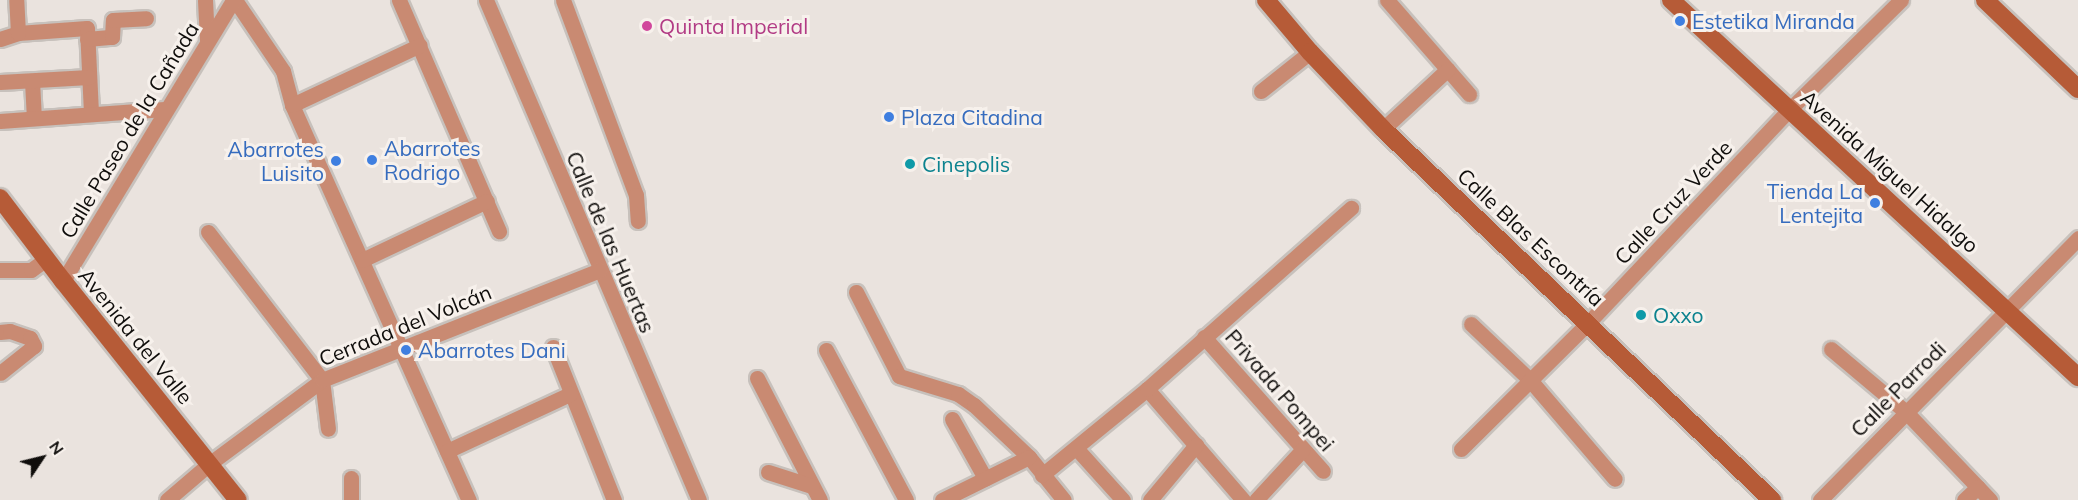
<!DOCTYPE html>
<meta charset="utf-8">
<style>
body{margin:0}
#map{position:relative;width:2078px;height:500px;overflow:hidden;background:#eae3de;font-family:Mulish,sans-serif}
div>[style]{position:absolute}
.roads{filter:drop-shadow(2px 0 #c7c1bc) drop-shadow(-2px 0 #c7c1bc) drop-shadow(0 2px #c7c1bc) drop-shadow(0 -2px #c7c1bc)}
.street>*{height:15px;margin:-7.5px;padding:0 7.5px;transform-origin:7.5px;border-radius:7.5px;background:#c98a72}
.secondary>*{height:18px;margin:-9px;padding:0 9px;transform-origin:9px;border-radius:9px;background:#b65b37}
.dots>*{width:16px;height:16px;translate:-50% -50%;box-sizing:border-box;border:3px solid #f7f1ec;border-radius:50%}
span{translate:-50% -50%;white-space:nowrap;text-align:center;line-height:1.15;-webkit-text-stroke:6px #f7f1ec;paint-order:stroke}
.shop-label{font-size:21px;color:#366cbe}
.left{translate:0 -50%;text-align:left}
.right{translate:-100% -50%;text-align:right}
.hotel-label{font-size:21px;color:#b23c85}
.street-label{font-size:21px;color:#0f0d0b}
.culture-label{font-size:21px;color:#0d838f}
.north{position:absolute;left:12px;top:428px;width:60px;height:60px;-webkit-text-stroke:4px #f7f1ec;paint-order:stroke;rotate:55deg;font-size:16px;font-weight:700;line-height:24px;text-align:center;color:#0f0d0b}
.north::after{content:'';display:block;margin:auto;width:21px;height:27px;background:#0f0d0b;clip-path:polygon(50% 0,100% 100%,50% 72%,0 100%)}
</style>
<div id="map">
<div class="roads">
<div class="street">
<i style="left:205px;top:0;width:40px;rotate:87.1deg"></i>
<i style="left:235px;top:0;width:86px;rotate:55.9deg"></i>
<i style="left:283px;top:71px;width:35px;rotate:75deg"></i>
<i style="left:292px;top:105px;width:433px;rotate:65.9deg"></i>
<i style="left:399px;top:0;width:252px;rotate:66.6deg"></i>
<i style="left:486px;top:0;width:543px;rotate:66.93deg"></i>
<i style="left:563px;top:0;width:208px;rotate:69.5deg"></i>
<i style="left:636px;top:195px;width:26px;rotate:86deg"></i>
<i style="left:1387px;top:0;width:125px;rotate:48.9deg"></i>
<i style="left:18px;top:33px;width:69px;rotate:-4.1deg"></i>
<i style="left:87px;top:28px;width:86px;rotate:87.3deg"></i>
<i style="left:0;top:39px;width:19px;rotate:-18deg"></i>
<i style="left:18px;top:33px;width:33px;rotate:-93deg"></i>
<i style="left:87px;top:39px;width:25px;rotate:-5deg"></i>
<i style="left:112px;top:37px;width:17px;rotate:-87deg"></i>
<i style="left:113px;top:20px;width:33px;rotate:-3deg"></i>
<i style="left:32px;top:81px;width:37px;rotate:87deg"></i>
<i style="left:0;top:82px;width:89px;rotate:-3.2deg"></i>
<i style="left:1261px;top:91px;width:63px;rotate:-38.5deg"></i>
<i style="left:292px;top:105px;width:141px;rotate:-25.1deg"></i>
<i style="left:0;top:121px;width:165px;rotate:-4.2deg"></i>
<i style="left:1383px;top:129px;width:88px;rotate:-42.7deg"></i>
<i style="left:208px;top:232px;width:187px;rotate:52.4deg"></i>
<i style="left:322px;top:380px;width:49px;rotate:83deg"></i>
<i style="left:362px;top:260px;width:138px;rotate:-25.3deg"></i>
<i style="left:0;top:270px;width:31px"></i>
<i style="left:31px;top:270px;width:19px;rotate:-36deg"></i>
<i style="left:63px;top:281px;width:328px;rotate:-58.8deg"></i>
<i style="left:856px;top:292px;width:94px;rotate:62.9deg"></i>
<i style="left:899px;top:376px;width:62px;rotate:17deg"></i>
<i style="left:958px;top:394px;width:19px;rotate:35deg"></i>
<i style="left:974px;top:405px;width:76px;rotate:43.4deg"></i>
<i style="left:1029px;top:457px;width:55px;rotate:50.9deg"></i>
<i style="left:1471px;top:324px;width:81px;rotate:43.5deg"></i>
<i style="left:1530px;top:380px;width:130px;rotate:49.4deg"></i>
<i style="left:0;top:332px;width:10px;rotate:-6deg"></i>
<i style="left:10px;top:331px;width:21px;rotate:19deg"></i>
<i style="left:30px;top:338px;width:9px;rotate:63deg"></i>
<i style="left:34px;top:346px;width:43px;rotate:141.5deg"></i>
<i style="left:1204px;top:337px;width:179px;rotate:48.4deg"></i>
<i style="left:553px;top:347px;width:165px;rotate:68.3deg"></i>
<i style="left:1831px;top:349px;width:97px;rotate:40deg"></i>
<i style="left:1905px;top:411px;width:123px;rotate:46.3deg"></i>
<i style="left:826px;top:350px;width:170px;rotate:61.9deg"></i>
<i style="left:757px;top:378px;width:137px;rotate:62.7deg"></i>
<i style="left:1147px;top:389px;width:147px;rotate:49.1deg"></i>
<i style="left:952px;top:419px;width:68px;rotate:60.8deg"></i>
<i style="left:1076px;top:448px;width:70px;rotate:47.9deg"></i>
<i style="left:1461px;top:449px;width:179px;rotate:-44.8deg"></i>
<i style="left:1588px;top:323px;width:293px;rotate:-46.7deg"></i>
<i style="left:1789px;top:110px;width:157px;rotate:-44.5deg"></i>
<i style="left:447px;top:451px;width:136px;rotate:-24.9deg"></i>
<i style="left:768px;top:472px;width:46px;rotate:17.7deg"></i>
<i style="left:1042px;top:475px;width:136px;rotate:-39.3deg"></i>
<i style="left:1147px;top:389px;width:273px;rotate:-41.6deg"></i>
<i style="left:167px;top:500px;width:55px;rotate:-40.6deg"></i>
<i style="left:209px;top:464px;width:141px;rotate:-36.6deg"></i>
<i style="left:322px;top:380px;width:299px;rotate:-21.6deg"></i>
<i style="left:351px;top:500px;width:22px;rotate:-90deg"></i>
<i style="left:942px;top:500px;width:97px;rotate:-26.3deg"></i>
<i style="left:1150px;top:500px;width:72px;rotate:-50.1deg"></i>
<i style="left:1256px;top:500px;width:69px;rotate:-47.3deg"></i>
<i style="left:1820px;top:500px;width:368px;rotate:-45.4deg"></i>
<i style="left:1964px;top:500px;width:19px;rotate:-43deg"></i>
</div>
<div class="secondary">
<i style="left:1266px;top:0;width:68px;rotate:49.8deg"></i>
<i style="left:1310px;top:52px;width:106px;rotate:46.5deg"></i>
<i style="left:1383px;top:129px;width:538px;rotate:43.64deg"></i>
<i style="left:1671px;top:0;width:555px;rotate:42.81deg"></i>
<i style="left:1985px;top:0;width:129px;rotate:43.7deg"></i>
<i style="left:0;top:198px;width:104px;rotate:52.8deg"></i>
<i style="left:63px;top:281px;width:280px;rotate:51.4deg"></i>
</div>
</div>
<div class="dots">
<i style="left:1680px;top:21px;background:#3f7fe0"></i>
<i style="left:647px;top:26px;background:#d1479c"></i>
<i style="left:889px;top:117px;background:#3f7fe0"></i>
<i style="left:372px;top:160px;background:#3f7fe0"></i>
<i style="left:336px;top:161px;background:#3f7fe0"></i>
<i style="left:910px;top:164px;background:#0f9aa8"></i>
<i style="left:1875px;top:203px;background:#3f7fe0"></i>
<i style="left:1641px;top:315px;background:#0f9aa8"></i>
<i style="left:406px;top:350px;background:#3f7fe0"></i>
</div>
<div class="shop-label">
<span class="left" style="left:1692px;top:21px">Estetika Miranda</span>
<span class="left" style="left:901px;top:117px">Plaza Citadina</span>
<span class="left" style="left:384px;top:160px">Abarrotes<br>Rodrigo</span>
<span class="right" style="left:324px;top:161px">Abarrotes<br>Luisito</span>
<span class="right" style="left:1863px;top:203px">Tienda La<br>Lentejita</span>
<span class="left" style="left:418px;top:350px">Abarrotes Dani</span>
</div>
<div class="hotel-label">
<span class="left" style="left:659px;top:26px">Quinta Imperial</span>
</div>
<div class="street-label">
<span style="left:129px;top:130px;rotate:-59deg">Calle Paseo de la Cañada</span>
<span style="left:1890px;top:171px;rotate:42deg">Avenida Miguel Hidalgo</span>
<span style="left:1673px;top:202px;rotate:-47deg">Calle Cruz Verde</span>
<span style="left:1531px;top:237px;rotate:43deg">Calle Blas Escontría</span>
<span style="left:611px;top:242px;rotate:67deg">Calle de las Huertas</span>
<span style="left:405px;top:325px;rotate:-22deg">Cerrada del Volcán</span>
<span style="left:136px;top:336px;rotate:51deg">Avenida del Valle</span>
<span style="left:1898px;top:389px;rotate:-45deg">Calle Parrodi</span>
<span style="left:1280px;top:390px;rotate:49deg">Privada Pompei</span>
</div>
<div class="culture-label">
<span class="left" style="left:922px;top:164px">Cinepolis</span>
<span class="left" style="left:1653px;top:315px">Oxxo</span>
</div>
<div class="north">N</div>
</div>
